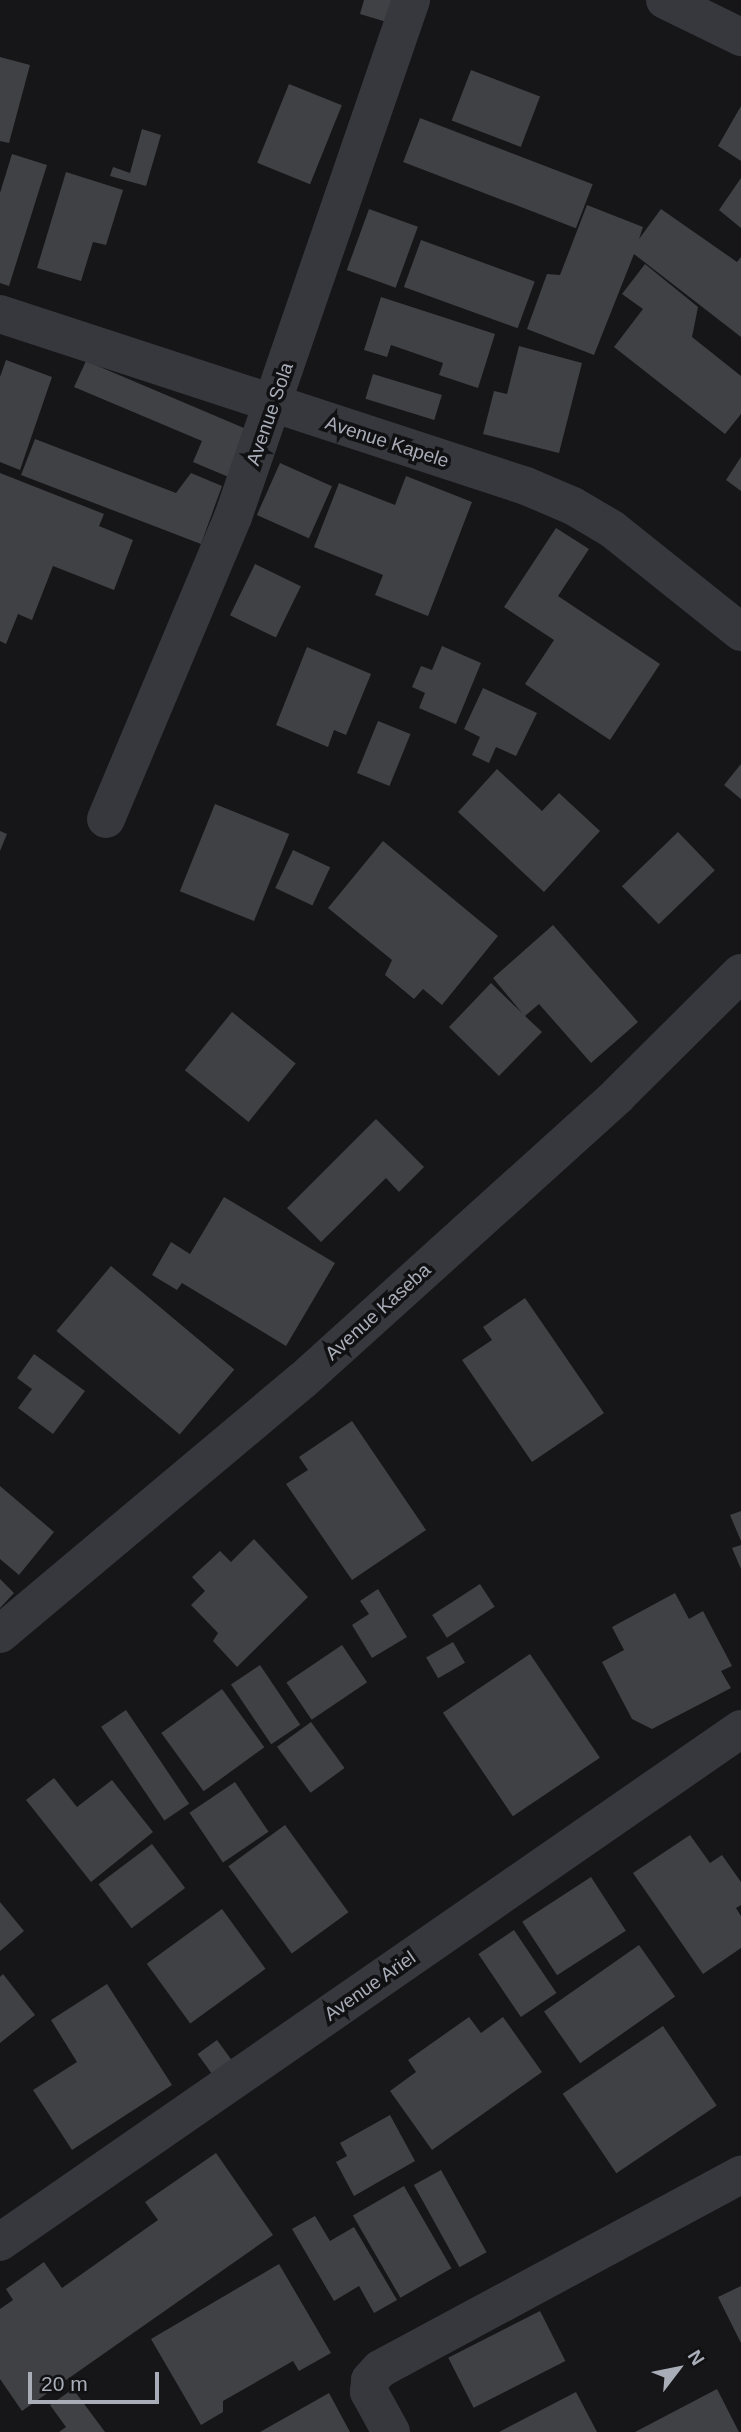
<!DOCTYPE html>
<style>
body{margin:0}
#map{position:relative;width:741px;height:2432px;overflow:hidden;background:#161618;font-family:Arial,sans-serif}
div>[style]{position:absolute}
.building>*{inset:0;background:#404145;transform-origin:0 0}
.minor>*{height:38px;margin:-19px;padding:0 19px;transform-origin:19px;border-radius:19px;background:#37383d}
span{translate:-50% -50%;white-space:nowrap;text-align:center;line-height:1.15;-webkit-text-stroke:7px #111113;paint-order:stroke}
.street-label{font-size:19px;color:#a8adb8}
.north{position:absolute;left:643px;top:2334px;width:70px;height:70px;-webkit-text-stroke:5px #111113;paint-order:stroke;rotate:58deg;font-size:19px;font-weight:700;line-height:28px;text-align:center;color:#a8adb8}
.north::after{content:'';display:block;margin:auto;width:24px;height:32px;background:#a8adb8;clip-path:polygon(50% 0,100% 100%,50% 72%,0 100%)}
.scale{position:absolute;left:28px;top:2372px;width:131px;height:32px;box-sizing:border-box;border:4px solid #a8adb8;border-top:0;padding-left:9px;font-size:21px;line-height:24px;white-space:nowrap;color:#a8adb8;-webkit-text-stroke:5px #111113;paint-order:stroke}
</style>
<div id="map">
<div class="building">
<i style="clip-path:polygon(364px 0,397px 0,390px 23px,360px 14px)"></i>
<i style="clip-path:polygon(0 57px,30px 65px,9px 143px,0 141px)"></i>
<i style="left:471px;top:70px;width:74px;height:54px;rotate:21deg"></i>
<i style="left:289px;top:84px;width:57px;height:85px;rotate:22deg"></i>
<i style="clip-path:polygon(741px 106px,741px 161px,718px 146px)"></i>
<i style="left:420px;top:118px;width:185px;height:47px;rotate:21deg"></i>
<i style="clip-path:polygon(142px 129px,161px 135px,146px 186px,110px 176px,113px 167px,130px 173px)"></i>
<i style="clip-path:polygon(12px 154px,47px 165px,9px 286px,0 283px,0 193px)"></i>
<i style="clip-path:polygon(66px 172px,123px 190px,106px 245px,93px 242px,81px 281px,37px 268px)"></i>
<i style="clip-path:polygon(741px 178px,741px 228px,719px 210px)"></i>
<i style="clip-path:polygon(587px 205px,643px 227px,639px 239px,661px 209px,737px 262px,741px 257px,741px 337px,634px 254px,594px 355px,527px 329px,547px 274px,560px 275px)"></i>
<i style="left:369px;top:209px;width:52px;height:65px;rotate:20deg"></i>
<i style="left:421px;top:240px;width:121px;height:50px;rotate:20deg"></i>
<i style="clip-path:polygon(645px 264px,698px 307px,692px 337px,741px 376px,741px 414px,725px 434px,614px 347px,643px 309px,622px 294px)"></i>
<i style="clip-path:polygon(381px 297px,495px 334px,478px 388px,439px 375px,443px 363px,391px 345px,387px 357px,364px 350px)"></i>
<i style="clip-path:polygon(519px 346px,582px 363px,559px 453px,483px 434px,494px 391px,507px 394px)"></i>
<i style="clip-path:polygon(6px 360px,52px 377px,20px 470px,0 462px,0 377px)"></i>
<i style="clip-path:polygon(86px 361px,251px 431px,231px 478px,193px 462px,202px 441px,74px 387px)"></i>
<i style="left:373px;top:374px;width:72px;height:26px;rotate:17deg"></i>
<i style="clip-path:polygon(35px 439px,176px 493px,191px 473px,222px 486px,201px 544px,21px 475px)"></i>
<i style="clip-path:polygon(741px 457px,741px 491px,726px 480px)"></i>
<i style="left:280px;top:463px;width:57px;height:57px;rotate:24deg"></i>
<i style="clip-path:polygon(0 473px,104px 514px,99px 526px,133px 540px,114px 590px,53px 566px,32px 620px,18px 614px,6px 644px,0 641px)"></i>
<i style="clip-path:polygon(406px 476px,472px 502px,428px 616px,375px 595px,383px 575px,314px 547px,339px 483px,395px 505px)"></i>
<i style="clip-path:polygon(556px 528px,589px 549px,558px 596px,660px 664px,610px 740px,525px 684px,554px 640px,504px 607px)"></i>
<i style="left:255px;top:564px;width:51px;height:57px;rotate:26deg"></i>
<i style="clip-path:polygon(442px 646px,481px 663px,456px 724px,419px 708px,425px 693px,412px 687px,421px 666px,432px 670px)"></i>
<i style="clip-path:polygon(307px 647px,371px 674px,346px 735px,334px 730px,328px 747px,276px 725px)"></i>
<i style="clip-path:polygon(483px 688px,537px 713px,516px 756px,496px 747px,489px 763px,472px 755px,480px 737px,464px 729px)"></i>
<i style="left:378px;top:721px;width:35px;height:56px;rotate:22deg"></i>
<i style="clip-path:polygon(741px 764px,741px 799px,724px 785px)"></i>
<i style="clip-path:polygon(497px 769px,542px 811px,559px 793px,600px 831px,544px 892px,458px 812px)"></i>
<i style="left:215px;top:804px;width:80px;height:94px;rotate:22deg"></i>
<i style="clip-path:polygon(0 831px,7px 834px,0 851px)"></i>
<i style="left:678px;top:832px;width:53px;height:78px;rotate:46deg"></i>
<i style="clip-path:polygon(383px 841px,498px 936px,442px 1005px,423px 989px,414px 999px,385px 975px,392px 960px,328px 908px)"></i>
<i style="left:293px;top:850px;width:41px;height:42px;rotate:25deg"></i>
<i style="clip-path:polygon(553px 925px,638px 1022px,591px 1063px,539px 1004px,525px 1016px,542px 1032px,499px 1076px,449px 1027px,491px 983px,522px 1013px,493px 978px)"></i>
<i style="left:232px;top:1012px;width:82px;height:75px;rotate:39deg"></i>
<i style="clip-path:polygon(376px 1119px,424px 1167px,399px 1192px,386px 1178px,321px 1242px,287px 1208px)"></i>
<i style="clip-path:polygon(224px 1197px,335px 1263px,286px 1346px,182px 1283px,177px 1290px,152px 1275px,171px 1242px,190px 1254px)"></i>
<i style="left:111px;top:1266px;width:161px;height:85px;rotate:40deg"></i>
<i style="clip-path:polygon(525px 1298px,604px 1413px,532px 1462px,462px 1360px,492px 1340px,483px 1327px)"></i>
<i style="clip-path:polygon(34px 1354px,85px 1391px,53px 1434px,18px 1408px,32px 1389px,17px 1378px)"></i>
<i style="clip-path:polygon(352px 1421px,426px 1530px,352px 1580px,286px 1484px,308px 1470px,299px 1457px)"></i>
<i style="clip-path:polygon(0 1486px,54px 1532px,19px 1575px,0 1559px)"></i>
<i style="clip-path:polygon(741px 1511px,741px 1541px,730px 1515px)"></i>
<i style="clip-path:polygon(254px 1539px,308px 1597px,237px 1667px,213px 1641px,218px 1633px,191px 1605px,205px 1591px,192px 1577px,220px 1551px,231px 1562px)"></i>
<i style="clip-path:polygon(741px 1545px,741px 1569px,732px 1548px)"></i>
<i style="clip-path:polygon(0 1579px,14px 1593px,0 1608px)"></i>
<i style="left:480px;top:1584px;width:27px;height:57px;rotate:57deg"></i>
<i style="clip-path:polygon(378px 1589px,407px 1637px,372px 1658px,352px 1625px,369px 1614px,360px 1601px)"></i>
<i style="clip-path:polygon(675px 1593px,689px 1619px,703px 1611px,732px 1666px,721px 1671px,731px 1688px,652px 1729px,632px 1719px,602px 1662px,624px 1650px,612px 1627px)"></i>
<i style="left:453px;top:1642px;width:24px;height:31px;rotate:60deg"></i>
<i style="left:342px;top:1645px;width:45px;height:67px;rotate:56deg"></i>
<i style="left:530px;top:1654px;width:125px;height:105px;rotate:56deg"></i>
<i style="left:260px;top:1665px;width:72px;height:35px;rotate:56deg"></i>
<i style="left:222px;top:1689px;width:72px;height:75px;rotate:54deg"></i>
<i style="left:126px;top:1710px;width:113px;height:30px;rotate:56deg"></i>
<i style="left:311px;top:1722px;width:57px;height:42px;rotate:54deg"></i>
<i style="clip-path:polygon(54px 1778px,77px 1807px,112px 1780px,153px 1832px,91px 1882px,26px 1800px)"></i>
<i style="left:235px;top:1782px;width:60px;height:55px;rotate:56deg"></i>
<i style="left:285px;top:1825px;width:108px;height:70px;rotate:54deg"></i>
<i style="clip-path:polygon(690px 1835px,710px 1863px,722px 1855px,741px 1882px,741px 1905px,736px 1908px,741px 1916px,741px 1948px,703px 1974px,633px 1873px)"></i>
<i style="left:152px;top:1844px;width:55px;height:67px;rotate:53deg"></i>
<i style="left:591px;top:1877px;width:64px;height:82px;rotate:57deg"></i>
<i style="clip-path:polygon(0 1902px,24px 1931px,0 1951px)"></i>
<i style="left:222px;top:1909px;width:74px;height:93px;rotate:54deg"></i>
<i style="left:514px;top:1930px;width:76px;height:43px;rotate:56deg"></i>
<i style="left:639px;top:1945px;width:63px;height:116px;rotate:55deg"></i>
<i style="clip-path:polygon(3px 1974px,35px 2015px,0 2043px,0 1977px)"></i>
<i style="clip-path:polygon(107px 1984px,172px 2085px,72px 2150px,33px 2090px,77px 2062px,51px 2020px)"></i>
<i style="clip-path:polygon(469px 2017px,481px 2033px,503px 2017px,542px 2072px,432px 2150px,390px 2091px,416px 2072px,408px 2060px)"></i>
<i style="left:663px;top:2026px;width:96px;height:121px;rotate:56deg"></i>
<i style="left:217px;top:2040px;width:36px;height:24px;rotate:54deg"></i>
<i style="clip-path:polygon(390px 2115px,415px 2161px,354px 2196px,336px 2162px,347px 2156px,340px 2143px)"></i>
<i style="clip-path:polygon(216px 2153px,273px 2235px,22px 2411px,0 2379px,0 2309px,13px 2300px,6px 2289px,44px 2262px,62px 2288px,158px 2220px,145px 2202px)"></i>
<i style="left:441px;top:2170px;width:94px;height:31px;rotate:61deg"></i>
<i style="left:404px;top:2186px;width:95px;height:59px;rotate:60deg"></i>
<i style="clip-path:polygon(315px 2216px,330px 2241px,354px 2227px,397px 2300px,374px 2313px,359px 2286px,334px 2301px,292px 2229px)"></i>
<i style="clip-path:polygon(279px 2264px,331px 2353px,299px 2371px,293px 2361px,223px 2401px,223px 2412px,201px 2425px,151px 2339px)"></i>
<i style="clip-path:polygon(741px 2286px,741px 2343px,718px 2297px)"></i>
<i style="left:540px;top:2311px;width:56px;height:103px;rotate:63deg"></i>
<i style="clip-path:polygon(73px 2389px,105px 2432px,59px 2432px,66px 2427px,50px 2405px)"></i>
<i style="clip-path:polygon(717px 2389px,739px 2432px,635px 2432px)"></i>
<i style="clip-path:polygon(576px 2392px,597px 2432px,499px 2432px)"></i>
<i style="clip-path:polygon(329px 2393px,350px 2432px,260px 2432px)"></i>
</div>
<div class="minor">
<i style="left:665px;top:0;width:85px;rotate:26deg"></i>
<i style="left:0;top:314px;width:553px;rotate:18.11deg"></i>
<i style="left:526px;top:486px;width:51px;rotate:23.1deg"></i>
<i style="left:573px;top:506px;width:45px;rotate:30.5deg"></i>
<i style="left:612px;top:529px;width:165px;rotate:38.6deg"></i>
<i style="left:106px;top:819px;width:328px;rotate:-67.2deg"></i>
<i style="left:233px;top:517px;width:547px;rotate:-71deg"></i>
<i style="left:0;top:1634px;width:395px;rotate:-40deg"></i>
<i style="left:303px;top:1380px;width:425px;rotate:-42.1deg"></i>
<i style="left:618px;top:1095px;width:173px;rotate:-44.8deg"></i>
<i style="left:0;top:2242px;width:901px;rotate:-34.7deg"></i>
<i style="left:391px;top:2432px;width:46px;rotate:-118.8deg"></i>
<i style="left:369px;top:2392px;width:12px;rotate:-85deg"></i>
<i style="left:370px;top:2380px;width:15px;rotate:-48deg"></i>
<i style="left:380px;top:2369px;width:410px;rotate:-28.3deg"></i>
</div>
<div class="street-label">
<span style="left:270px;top:414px;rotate:-71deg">Avenue Sola</span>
<span style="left:387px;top:442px;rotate:18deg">Avenue Kapele</span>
<span style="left:378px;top:1312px;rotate:-42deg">Avenue Kaseba</span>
<span style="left:370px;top:1986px;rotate:-35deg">Avenue Ariel</span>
</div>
<div class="north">N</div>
<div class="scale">20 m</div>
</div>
